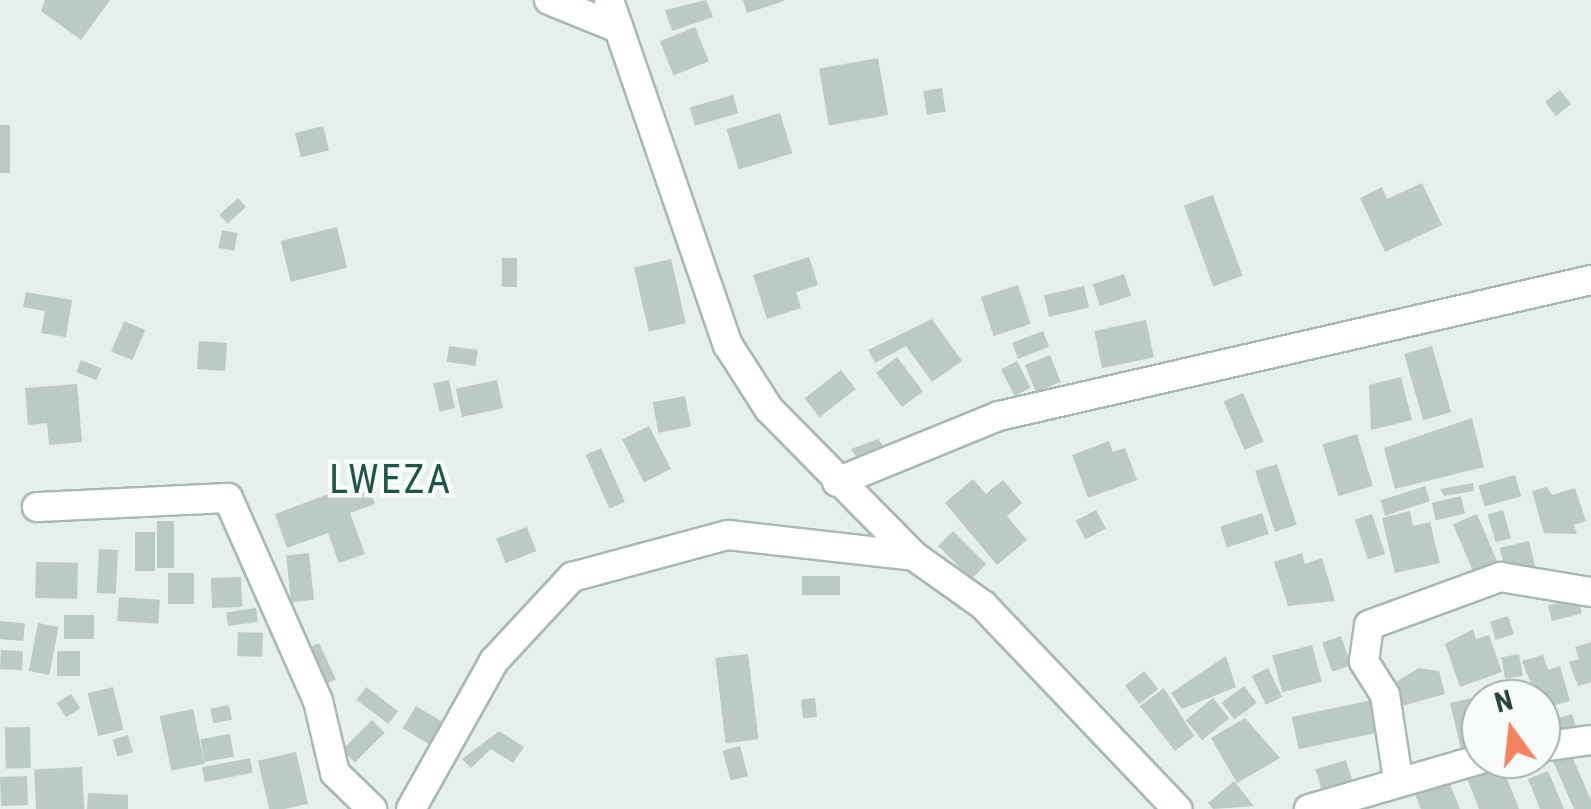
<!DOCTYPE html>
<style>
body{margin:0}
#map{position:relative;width:1591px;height:809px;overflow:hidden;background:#e6efeb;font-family:"Roboto Condensed",sans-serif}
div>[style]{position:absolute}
.building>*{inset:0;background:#bbcac4;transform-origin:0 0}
.roads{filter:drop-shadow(2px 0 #a8b8b2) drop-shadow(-2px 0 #a8b8b2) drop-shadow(0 2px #a8b8b2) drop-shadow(0 -2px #a8b8b2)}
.street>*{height:28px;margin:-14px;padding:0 14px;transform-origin:14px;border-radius:14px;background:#fff}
span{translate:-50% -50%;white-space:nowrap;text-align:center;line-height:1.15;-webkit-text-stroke:9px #f7fbf9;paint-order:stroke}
.quarter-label{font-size:40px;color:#1f5548;letter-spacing:2.5px}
.north{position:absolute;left:1461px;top:679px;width:100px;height:100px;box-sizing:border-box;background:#f7fbf9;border:2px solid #a3b1ad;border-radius:50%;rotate:345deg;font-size:28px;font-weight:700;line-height:40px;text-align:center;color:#24423a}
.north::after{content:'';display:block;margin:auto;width:35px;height:45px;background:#f4845f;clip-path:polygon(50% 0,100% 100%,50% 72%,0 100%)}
</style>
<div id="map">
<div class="building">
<i style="clip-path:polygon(45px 0,110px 0,81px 40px,41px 11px)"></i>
<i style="clip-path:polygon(706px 0,713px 17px,672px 31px,665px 10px)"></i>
<i style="clip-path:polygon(743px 0,783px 0,784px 1px,747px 13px)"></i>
<i style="left:695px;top:27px;width:37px;height:38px;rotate:68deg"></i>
<i style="left:878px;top:58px;width:58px;height:60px;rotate:80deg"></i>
<i style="left:942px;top:88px;width:24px;height:19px;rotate:81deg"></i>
<i style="left:1560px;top:90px;width:18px;height:19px;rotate:52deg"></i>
<i style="left:733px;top:95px;width:19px;height:45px;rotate:74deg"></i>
<i style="left:780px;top:113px;width:42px;height:56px;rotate:73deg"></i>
<i style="left:0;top:125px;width:10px;height:48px"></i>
<i style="left:323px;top:126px;width:25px;height:29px;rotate:76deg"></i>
<i style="clip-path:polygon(1422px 183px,1442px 225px,1385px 252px,1360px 198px,1382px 187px,1387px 199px)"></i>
<i style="left:1213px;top:195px;width:86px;height:31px;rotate:70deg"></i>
<i style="left:238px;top:198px;width:12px;height:25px;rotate:48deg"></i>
<i style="left:337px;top:227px;width:42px;height:58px;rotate:76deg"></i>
<i style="left:222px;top:230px;width:16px;height:18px;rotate:11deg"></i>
<i style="clip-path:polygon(809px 257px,818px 285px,796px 292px,801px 308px,767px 319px,753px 275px)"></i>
<i style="left:502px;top:258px;width:15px;height:29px"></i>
<i style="left:671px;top:259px;width:66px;height:38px;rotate:77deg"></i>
<i style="left:1124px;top:274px;width:23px;height:33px;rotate:72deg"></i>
<i style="left:1018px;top:285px;width:41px;height:39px;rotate:72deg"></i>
<i style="left:1084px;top:286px;width:22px;height:41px;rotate:77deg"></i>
<i style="clip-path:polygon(26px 292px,72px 300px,66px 337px,41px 333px,45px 311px,23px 307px)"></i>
<i style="clip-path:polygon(932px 319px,962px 361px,932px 382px,906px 346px,875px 363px,868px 350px)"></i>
<i style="left:1146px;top:320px;width:38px;height:53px;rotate:78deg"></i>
<i style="left:124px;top:321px;width:23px;height:33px;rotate:23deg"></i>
<i style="left:1043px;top:331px;width:17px;height:33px;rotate:69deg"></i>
<i style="left:199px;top:341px;width:28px;height:28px;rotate:4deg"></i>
<i style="left:449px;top:346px;width:29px;height:16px;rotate:8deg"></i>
<i style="left:1432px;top:346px;width:69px;height:29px;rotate:74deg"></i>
<i style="left:1050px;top:355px;width:29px;height:27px;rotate:68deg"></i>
<i style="left:897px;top:357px;width:43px;height:26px;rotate:53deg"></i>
<i style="left:81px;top:360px;width:22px;height:13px;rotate:22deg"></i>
<i style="left:1017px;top:361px;width:30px;height:18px;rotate:63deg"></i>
<i style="left:841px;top:370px;width:24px;height:46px;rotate:52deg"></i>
<i style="clip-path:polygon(1401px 377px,1412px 420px,1371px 430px,1369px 385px)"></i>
<i style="left:449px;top:380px;width:29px;height:16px;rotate:78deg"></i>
<i style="left:497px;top:380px;width:29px;height:42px;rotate:78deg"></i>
<i style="clip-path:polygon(77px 384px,82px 442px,49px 445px,47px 423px,28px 425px,25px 388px)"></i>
<i style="left:1243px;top:393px;width:53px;height:21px;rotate:67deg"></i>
<i style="left:685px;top:396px;width:31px;height:33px;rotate:79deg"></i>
<i style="clip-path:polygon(1472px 418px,1484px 467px,1395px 489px,1384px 448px)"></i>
<i style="left:649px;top:426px;width:48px;height:30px;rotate:63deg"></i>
<i style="left:1357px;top:434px;width:54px;height:36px;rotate:73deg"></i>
<i style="clip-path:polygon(878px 439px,887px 451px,864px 468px,851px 449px)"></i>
<i style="clip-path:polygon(1109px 441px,1113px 452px,1125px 448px,1137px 480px,1088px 498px,1072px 455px)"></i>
<i style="left:601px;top:448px;width:59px;height:17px;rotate:66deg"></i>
<i style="left:1277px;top:464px;width:64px;height:23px;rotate:72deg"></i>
<i style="left:1515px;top:475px;width:22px;height:38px;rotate:74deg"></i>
<i style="clip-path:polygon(973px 479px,986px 494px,1003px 480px,1022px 503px,1007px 516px,1027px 540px,997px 565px,945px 503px)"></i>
<i style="clip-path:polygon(366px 480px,375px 504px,350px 513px,365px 554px,339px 563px,328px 533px,287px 548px,275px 514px)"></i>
<i style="clip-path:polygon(1473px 483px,1474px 491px,1444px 496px,1440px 489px)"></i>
<i style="left:1425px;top:486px;width:16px;height:47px;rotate:72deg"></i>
<i style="clip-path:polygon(1547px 487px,1552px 495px,1575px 488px,1586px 521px,1574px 525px,1577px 534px,1544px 533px,1532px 491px)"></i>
<i style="left:1461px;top:496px;width:18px;height:30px;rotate:77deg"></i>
<i style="left:1096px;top:510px;width:21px;height:23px;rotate:62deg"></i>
<i style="left:1503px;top:510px;width:29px;height:16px;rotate:74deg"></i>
<i style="clip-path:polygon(1410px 511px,1413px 526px,1430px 522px,1440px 563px,1395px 573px,1382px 518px)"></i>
<i style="left:1262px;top:513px;width:22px;height:44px;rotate:72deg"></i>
<i style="left:1372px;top:514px;width:42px;height:18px;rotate:72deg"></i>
<i style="left:1477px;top:514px;width:60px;height:26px;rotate:67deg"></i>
<i style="left:157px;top:521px;width:17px;height:47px"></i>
<i style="left:527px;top:527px;width:26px;height:33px;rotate:69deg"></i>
<i style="left:953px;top:531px;width:47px;height:21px;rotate:45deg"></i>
<i style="left:135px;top:532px;width:20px;height:39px"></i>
<i style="left:1529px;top:541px;width:26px;height:30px;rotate:77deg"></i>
<i style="left:99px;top:549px;width:19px;height:44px;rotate:3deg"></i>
<i style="left:309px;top:553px;width:47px;height:23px;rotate:84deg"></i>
<i style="clip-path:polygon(1302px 553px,1305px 564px,1322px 558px,1335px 601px,1288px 606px,1274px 562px)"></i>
<i style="left:36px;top:562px;width:42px;height:36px;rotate:1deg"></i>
<i style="left:168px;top:573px;width:26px;height:31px"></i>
<i style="left:840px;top:576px;width:19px;height:38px;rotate:90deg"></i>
<i style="left:241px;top:577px;width:30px;height:30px;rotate:88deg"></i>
<i style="left:119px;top:597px;width:41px;height:24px;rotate:4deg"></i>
<i style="left:1578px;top:598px;width:16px;height:31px;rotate:76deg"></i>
<i style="left:256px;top:608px;width:14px;height:30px;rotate:82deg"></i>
<i style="left:64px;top:615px;width:30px;height:24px"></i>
<i style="left:1508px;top:616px;width:19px;height:19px;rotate:72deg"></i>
<i style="left:0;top:621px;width:25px;height:18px;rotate:5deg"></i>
<i style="left:38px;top:623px;width:21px;height:49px;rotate:11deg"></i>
<i style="clip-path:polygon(1473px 629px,1476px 639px,1489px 635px,1502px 672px,1460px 687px,1445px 644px)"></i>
<i style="left:238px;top:632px;width:25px;height:24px;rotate:2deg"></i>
<i style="left:1341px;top:636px;width:31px;height:20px;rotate:71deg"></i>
<i style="clip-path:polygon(1591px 642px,1591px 682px,1578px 686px,1569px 662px,1579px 659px,1575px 647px)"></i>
<i style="left:319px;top:643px;width:40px;height:17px;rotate:65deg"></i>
<i style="left:1312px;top:645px;width:38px;height:41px;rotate:75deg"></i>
<i style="left:1px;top:650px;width:22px;height:19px;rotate:3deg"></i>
<i style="left:57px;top:651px;width:23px;height:25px"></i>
<i style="left:748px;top:654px;width:86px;height:33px;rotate:83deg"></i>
<i style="left:1519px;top:654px;width:22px;height:18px;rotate:80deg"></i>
<i style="clip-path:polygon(1543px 655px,1548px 670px,1560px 666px,1570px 701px,1541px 709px,1522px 661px)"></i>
<i style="clip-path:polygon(1226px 656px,1236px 687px,1182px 709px,1171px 693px)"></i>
<i style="left:1268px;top:668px;width:32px;height:18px;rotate:64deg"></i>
<i style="clip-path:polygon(1419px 668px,1439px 671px,1445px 694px,1402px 706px,1396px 682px)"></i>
<i style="left:1144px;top:671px;width:23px;height:24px;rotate:52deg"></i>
<i style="left:1244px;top:686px;width:21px;height:28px;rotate:53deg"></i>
<i style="clip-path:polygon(1525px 686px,1528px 699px,1500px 699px,1499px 692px)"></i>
<i style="left:113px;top:687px;width:44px;height:26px;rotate:76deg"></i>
<i style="left:366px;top:687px;width:40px;height:16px;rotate:37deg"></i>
<i style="clip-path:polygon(1164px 688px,1194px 736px,1175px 751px,1140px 706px)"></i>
<i style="left:71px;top:694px;width:17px;height:17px;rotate:57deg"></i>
<i style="clip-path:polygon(1489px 694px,1481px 699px,1481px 744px,1461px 749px,1450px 703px)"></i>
<i style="left:815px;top:698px;width:19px;height:14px;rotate:84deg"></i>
<i style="left:1213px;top:698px;width:26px;height:35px;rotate:51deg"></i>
<i style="left:1372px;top:700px;width:33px;height:82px;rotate:78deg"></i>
<i style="left:229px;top:705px;width:15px;height:19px;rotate:79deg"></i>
<i style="left:416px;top:706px;width:31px;height:26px;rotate:31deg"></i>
<i style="left:193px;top:709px;width:56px;height:34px;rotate:78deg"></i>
<i style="clip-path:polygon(1572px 714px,1577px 729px,1541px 739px,1541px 723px)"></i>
<i style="clip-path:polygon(1245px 718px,1280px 758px,1237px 783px,1211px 738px)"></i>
<i style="left:372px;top:720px;width:18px;height:42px;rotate:45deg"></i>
<i style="left:30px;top:727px;width:41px;height:25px;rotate:89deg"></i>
<i style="clip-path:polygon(499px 731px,524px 747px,513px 763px,491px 749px,471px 768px,462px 759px)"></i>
<i style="left:230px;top:734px;width:23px;height:30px;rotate:80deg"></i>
<i style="left:128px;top:735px;width:18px;height:16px;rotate:74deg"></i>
<i style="left:740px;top:746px;width:31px;height:18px;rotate:75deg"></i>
<i style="left:296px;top:752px;width:53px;height:39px;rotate:77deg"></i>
<i style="clip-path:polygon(1571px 754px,1591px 800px,1591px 809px,1574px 809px,1553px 761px)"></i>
<i style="left:250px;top:758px;width:15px;height:49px;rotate:79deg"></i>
<i style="left:1346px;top:760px;width:37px;height:32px;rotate:73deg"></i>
<i style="clip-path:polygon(1500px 762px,1519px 809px,1479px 809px,1466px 776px)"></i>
<i style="left:82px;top:767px;width:42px;height:48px;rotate:87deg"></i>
<i style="clip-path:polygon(1548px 771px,1564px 809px,1540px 809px,1528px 779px)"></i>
<i style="clip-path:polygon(1446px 774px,1460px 809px,1421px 809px,1412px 787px)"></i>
<i style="left:27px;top:776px;width:29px;height:27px;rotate:88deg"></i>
<i style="clip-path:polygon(1234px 781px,1254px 806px,1213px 809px,1208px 803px)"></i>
<i style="clip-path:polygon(88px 793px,128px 795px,128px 809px,87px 809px)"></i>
</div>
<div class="roads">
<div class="street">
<i style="left:549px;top:0;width:69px;rotate:22.1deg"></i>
<i style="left:609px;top:0;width:365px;rotate:71deg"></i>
<i style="left:728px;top:345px;width:76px;rotate:57.4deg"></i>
<i style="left:769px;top:409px;width:206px;rotate:45.4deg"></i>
<i style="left:914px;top:556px;width:85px;rotate:35.4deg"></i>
<i style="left:983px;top:605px;width:282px;rotate:46.4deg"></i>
<i style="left:837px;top:482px;width:175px;rotate:-22.2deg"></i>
<i style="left:999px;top:416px;width:607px;rotate:-12.94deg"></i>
<i style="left:37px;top:507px;width:191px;rotate:-2.7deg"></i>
<i style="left:228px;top:498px;width:222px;rotate:66.1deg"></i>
<i style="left:318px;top:701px;width:74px;rotate:76.7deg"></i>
<i style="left:335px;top:773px;width:52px;rotate:44.2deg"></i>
<i style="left:1541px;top:747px;width:50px;rotate:-8deg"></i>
<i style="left:1398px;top:779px;width:85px;rotate:-98.8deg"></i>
<i style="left:1385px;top:695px;width:40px;rotate:-122deg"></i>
<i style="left:1364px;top:661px;width:36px;rotate:-82deg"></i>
<i style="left:1369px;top:625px;width:140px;rotate:-20.1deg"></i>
<i style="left:1500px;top:577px;width:92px;rotate:9.4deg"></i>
<i style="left:411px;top:809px;width:170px;rotate:-60.7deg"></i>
<i style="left:494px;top:661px;width:115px;rotate:-47.1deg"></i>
<i style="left:572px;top:577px;width:162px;rotate:-15.1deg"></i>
<i style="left:728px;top:535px;width:187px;rotate:6.4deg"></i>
<i style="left:1309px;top:809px;width:179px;rotate:-16.2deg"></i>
</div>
</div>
<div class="quarter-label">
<span style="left:391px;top:480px">LWEZA</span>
</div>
<div class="north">N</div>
</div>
